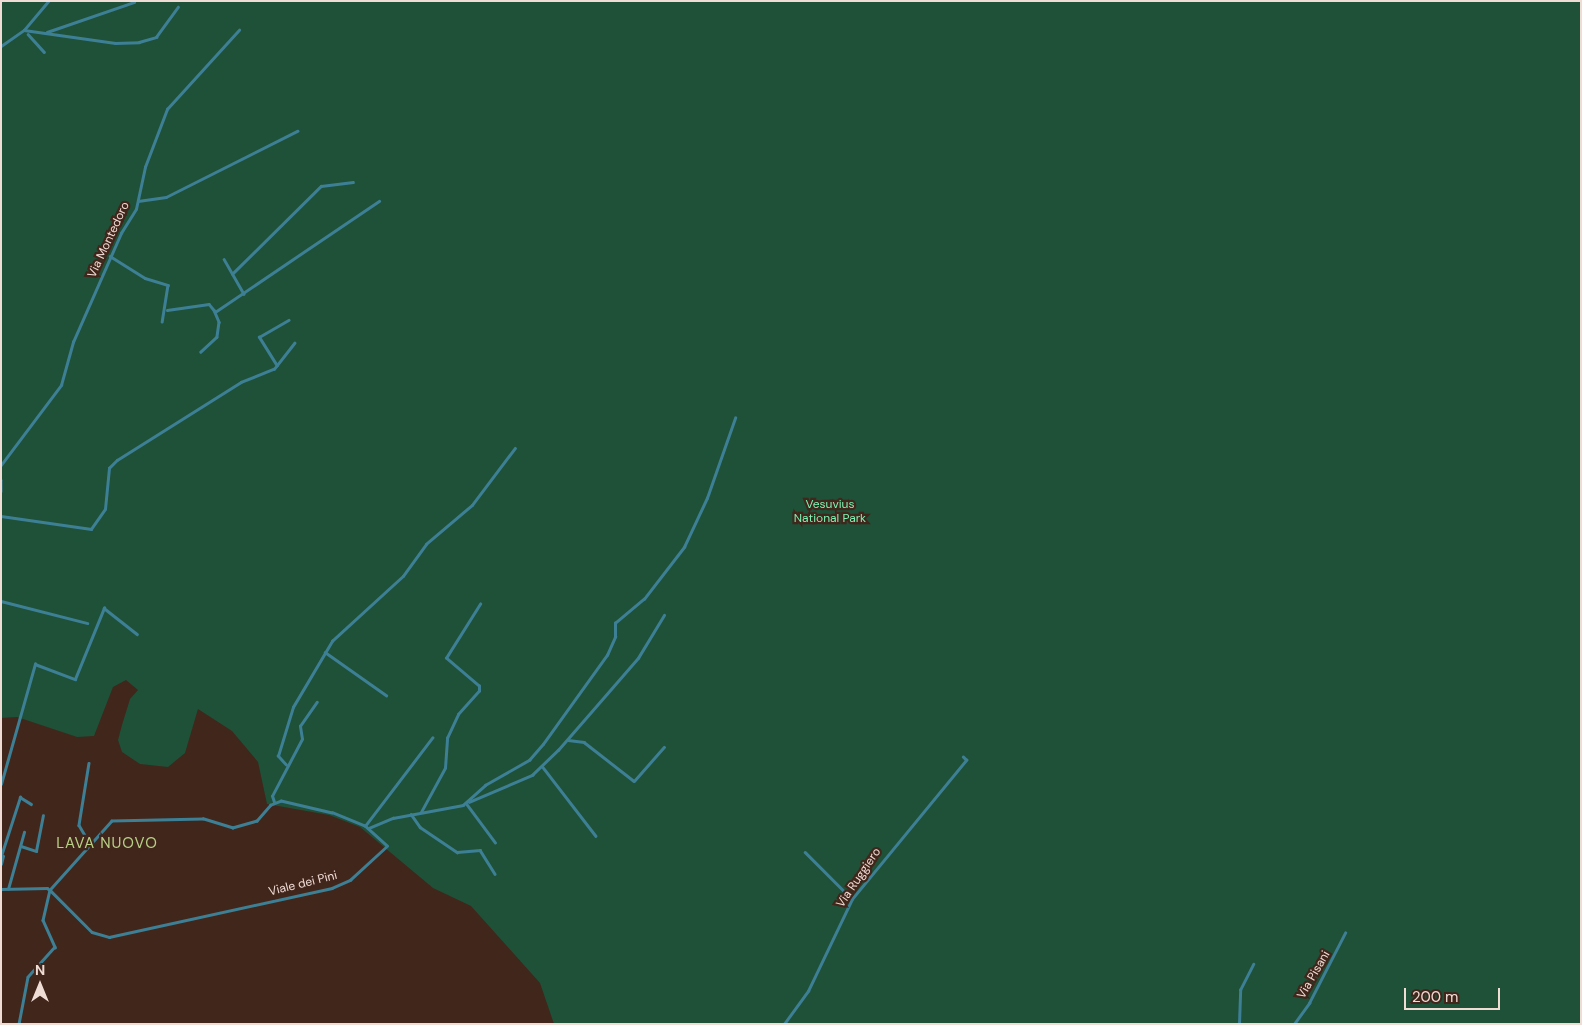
<!DOCTYPE html>
<style>
body{margin:0}
#map{position:relative;width:1582px;height:1025px;overflow:hidden;background:#41261b;font-family:"DM Sans",sans-serif}
div>[style]{position:absolute}
.green>*{inset:0;background:#1f5038}
.street>*{height:2.5px;margin:-1.25px;padding:0 1.25px;transform-origin:1.25px;border-radius:1.25px;background:#3d7f95}
span{translate:-50% -50%;white-space:nowrap;text-align:center;line-height:1.15;-webkit-text-stroke:4.5px #41261b;paint-order:stroke}
.street-label{font-size:12px;color:#efdcd5}
.park-label{font-size:12px;color:#7ef3b6}
.quarter-label{font-size:15px;color:#b9d087;letter-spacing:1px}
.frame{position:absolute;inset:0;border:2px solid #efdcd5;pointer-events:none}
.north{position:absolute;left:15px;top:960px;width:50px;height:50px;-webkit-text-stroke:4px #41261b;paint-order:stroke;rotate:0deg;font-size:14px;font-weight:700;line-height:20px;text-align:center;color:#efdcd5}
.north::after{content:'';display:block;margin:auto;width:18px;height:22px;background:#efdcd5;clip-path:polygon(50% 0,100% 100%,50% 72%,0 100%)}
.scale{position:absolute;left:1404px;top:988px;width:96px;height:22px;box-sizing:border-box;border:2px solid #efdcd5;border-top:0;padding-left:6px;font-size:15px;line-height:18px;white-space:nowrap;color:#efdcd5;-webkit-text-stroke:4px #41261b;paint-order:stroke}
</style>
<div id="map">
<div class="green">
<i style="clip-path:polygon(1px 1px,1581px 1px,1581px 1024px,554px 1024px,540px 983px,471px 906px,433px 888px,360px 827px,329px 815px,267px 804px,258px 762px,232px 731px,198px 709px,185px 753px,168px 767px,140px 764px,122px 752px,118px 740px,122px 725px,130px 699px,138px 690px,126px 680px,113px 687px,94px 736px,77px 737px,17px 717px,1px 718px)"></i>
</div>
<div class="street">
<i style="left:24px;top:30px;width:92px;rotate:8.1deg"></i>
<i style="left:115px;top:43px;width:24px;rotate:-2deg"></i>
<i style="left:139px;top:42px;width:18px;rotate:-16deg"></i>
<i style="left:156px;top:37px;width:37px;rotate:-54deg"></i>
<i style="left:47px;top:32px;width:92px;rotate:-19deg"></i>
<i style="left:28px;top:34px;width:24px;rotate:48deg"></i>
<i style="left:1px;top:46px;width:28px;rotate:-35deg"></i>
<i style="left:24px;top:30px;width:38px;rotate:-50deg"></i>
<i style="left:138px;top:201px;width:28px;rotate:-8deg"></i>
<i style="left:166px;top:197px;width:147px;rotate:-26.7deg"></i>
<i style="left:110px;top:256px;width:41px;rotate:32.2deg"></i>
<i style="left:145px;top:278px;width:24px;rotate:17deg"></i>
<i style="left:168px;top:285px;width:37px;rotate:99deg"></i>
<i style="left:224px;top:259px;width:40px;rotate:60.3deg"></i>
<i style="left:232px;top:274px;width:125px;rotate:-44.7deg"></i>
<i style="left:321px;top:186px;width:32px;rotate:-7deg"></i>
<i style="left:167px;top:310px;width:42px;rotate:-8.1deg"></i>
<i style="left:209px;top:304px;width:8px;rotate:50deg"></i>
<i style="left:214px;top:310px;width:13px;rotate:67deg"></i>
<i style="left:219px;top:322px;width:15px;rotate:98deg"></i>
<i style="left:217px;top:337px;width:22px;rotate:137deg"></i>
<i style="left:215px;top:312px;width:198px;rotate:-34.1deg"></i>
<i style="left:277px;top:366px;width:34px;rotate:-122deg"></i>
<i style="left:259px;top:337px;width:34px;rotate:-30deg"></i>
<i style="left:1px;top:465px;width:100px;rotate:-53.1deg"></i>
<i style="left:61px;top:385px;width:45px;rotate:-74.4deg"></i>
<i style="left:73px;top:342px;width:119px;rotate:-66.2deg"></i>
<i style="left:121px;top:233px;width:28px;rotate:-58deg"></i>
<i style="left:136px;top:209px;width:43px;rotate:-77.9deg"></i>
<i style="left:145px;top:167px;width:62px;rotate:-69.2deg"></i>
<i style="left:167px;top:109px;width:107px;rotate:-47.7deg"></i>
<i style="left:1px;top:480px;width:11px;rotate:90deg"></i>
<i style="left:1px;top:516px;width:91px;rotate:8.2deg"></i>
<i style="left:91px;top:529px;width:24px;rotate:-55deg"></i>
<i style="left:105px;top:509px;width:41px;rotate:-84.4deg"></i>
<i style="left:109px;top:468px;width:11px;rotate:-45deg"></i>
<i style="left:117px;top:460px;width:146px;rotate:-32.2deg"></i>
<i style="left:241px;top:382px;width:35px;rotate:-22deg"></i>
<i style="left:274px;top:369px;width:33px;rotate:-52deg"></i>
<i style="left:1px;top:601px;width:89px;rotate:14.3deg"></i>
<i style="left:325px;top:652px;width:75px;rotate:35.2deg"></i>
<i style="left:568px;top:740px;width:16px;rotate:7deg"></i>
<i style="left:584px;top:742px;width:63px;rotate:38deg"></i>
<i style="left:634px;top:781px;width:45px;rotate:-48.6deg"></i>
<i style="left:89px;top:763px;width:63px;rotate:99.2deg"></i>
<i style="left:79px;top:825px;width:22px;rotate:60deg"></i>
<i style="left:286px;top:765px;width:12px;rotate:-132deg"></i>
<i style="left:278px;top:756px;width:51px;rotate:-73deg"></i>
<i style="left:293px;top:707px;width:77px;rotate:-59.4deg"></i>
<i style="left:332px;top:641px;width:96px;rotate:-42.5deg"></i>
<i style="left:403px;top:576px;width:39px;rotate:-54deg"></i>
<i style="left:426px;top:544px;width:60px;rotate:-40.3deg"></i>
<i style="left:472px;top:505px;width:71px;rotate:-53deg"></i>
<i style="left:542px;top:766px;width:88px;rotate:52.4deg"></i>
<i style="left:1px;top:784px;width:125px;rotate:-74.2deg"></i>
<i style="left:35px;top:664px;width:43px;rotate:20.6deg"></i>
<i style="left:75px;top:679px;width:77px;rotate:-67.8deg"></i>
<i style="left:104px;top:608px;width:42px;rotate:38.2deg"></i>
<i style="left:274px;top:802px;width:6px;rotate:-108deg"></i>
<i style="left:272px;top:796px;width:64px;rotate:-62.2deg"></i>
<i style="left:302px;top:739px;width:13px;rotate:-99deg"></i>
<i style="left:300px;top:726px;width:29px;rotate:-55deg"></i>
<i style="left:469px;top:802px;width:69px;rotate:-23.2deg"></i>
<i style="left:532px;top:775px;width:36px;rotate:-44deg"></i>
<i style="left:558px;top:750px;width:122px;rotate:-49deg"></i>
<i style="left:638px;top:658px;width:50px;rotate:-58.8deg"></i>
<i style="left:466px;top:803px;width:49px;rotate:53.4deg"></i>
<i style="left:421px;top:812px;width:50px;rotate:-61.4deg"></i>
<i style="left:445px;top:768px;width:30px;rotate:-86deg"></i>
<i style="left:447px;top:738px;width:26px;rotate:-65deg"></i>
<i style="left:458px;top:714px;width:31px;rotate:-48deg"></i>
<i style="left:479px;top:691px;width:5px;rotate:-90deg"></i>
<i style="left:479px;top:686px;width:43px;rotate:-139.7deg"></i>
<i style="left:446px;top:658px;width:64px;rotate:-57.8deg"></i>
<i style="left:411px;top:814px;width:16px;rotate:55deg"></i>
<i style="left:420px;top:827px;width:45px;rotate:34deg"></i>
<i style="left:457px;top:852px;width:23px;rotate:-5deg"></i>
<i style="left:480px;top:850px;width:28px;rotate:58deg"></i>
<i style="left:365px;top:826px;width:111px;rotate:-52.7deg"></i>
<i style="left:369px;top:828px;width:26px;rotate:-23deg"></i>
<i style="left:393px;top:818px;width:71px;rotate:-10.5deg"></i>
<i style="left:463px;top:805px;width:30px;rotate:-42deg"></i>
<i style="left:485px;top:785px;width:51px;rotate:-29.6deg"></i>
<i style="left:529px;top:760px;width:21px;rotate:-49deg"></i>
<i style="left:543px;top:744px;width:110px;rotate:-54.3deg"></i>
<i style="left:607px;top:655px;width:20px;rotate:-66deg"></i>
<i style="left:615px;top:637px;width:14px;rotate:-90deg"></i>
<i style="left:615px;top:623px;width:38px;rotate:-40deg"></i>
<i style="left:644px;top:599px;width:66px;rotate:-52.4deg"></i>
<i style="left:684px;top:547px;width:54px;rotate:-64.9deg"></i>
<i style="left:707px;top:498px;width:85px;rotate:-70.7deg"></i>
<i style="left:21px;top:846px;width:16px;rotate:18deg"></i>
<i style="left:36px;top:851px;width:36px;rotate:-79deg"></i>
<i style="left:805px;top:852px;width:66px;rotate:45deg"></i>
<i style="left:1px;top:856px;width:62px;rotate:-72.1deg"></i>
<i style="left:20px;top:797px;width:13px;rotate:32deg"></i>
<i style="left:1px;top:864px;width:8px;rotate:-76deg"></i>
<i style="left:1px;top:889px;width:46px;rotate:-1.2deg"></i>
<i style="left:47px;top:888px;width:4px;rotate:34deg"></i>
<i style="left:50px;top:890px;width:59px;rotate:45deg"></i>
<i style="left:92px;top:932px;width:18px;rotate:16deg"></i>
<i style="left:109px;top:937px;width:228px;rotate:-12.4deg"></i>
<i style="left:332px;top:888px;width:20px;rotate:-24deg"></i>
<i style="left:350px;top:880px;width:50px;rotate:-42.6deg"></i>
<i style="left:387px;top:846px;width:30px;rotate:-138deg"></i>
<i style="left:365px;top:826px;width:35px;rotate:-158deg"></i>
<i style="left:332px;top:813px;width:52px;rotate:-166.8deg"></i>
<i style="left:281px;top:801px;width:11px;rotate:158deg"></i>
<i style="left:271px;top:805px;width:21px;rotate:131deg"></i>
<i style="left:257px;top:821px;width:25px;rotate:164deg"></i>
<i style="left:233px;top:828px;width:31px;rotate:-163deg"></i>
<i style="left:203px;top:819px;width:91px;rotate:178.7deg"></i>
<i style="left:112px;top:821px;width:93px;rotate:131.9deg"></i>
<i style="left:50px;top:890px;width:31px;rotate:103deg"></i>
<i style="left:43px;top:920px;width:30px;rotate:66deg"></i>
<i style="left:55px;top:947px;width:40px;rotate:132deg"></i>
<i style="left:28px;top:977px;width:48px;rotate:100.8deg"></i>
<i style="left:8px;top:889px;width:59px;rotate:-74.3deg"></i>
<i style="left:784px;top:1024px;width:41px;rotate:-54deg"></i>
<i style="left:808px;top:991px;width:102px;rotate:-64.4deg"></i>
<i style="left:852px;top:899px;width:180px;rotate:-50.6deg"></i>
<i style="left:966px;top:760px;width:4px;rotate:-135deg"></i>
<i style="left:1239px;top:1024px;width:34px;rotate:-88deg"></i>
<i style="left:1240px;top:990px;width:29px;rotate:-63deg"></i>
<i style="left:1294px;top:1024px;width:26px;rotate:-54deg"></i>
<i style="left:1309px;top:1003px;width:79px;rotate:-62.8deg"></i>
</div>
<div class="street-label">
<span style="left:109px;top:240px;rotate:-65deg">Via Montedoro</span>
<span style="left:859px;top:878px;rotate:-56deg">Via Ruggiero</span>
<span style="left:303px;top:884px;rotate:-14deg">Viale dei Pini</span>
<span style="left:1314px;top:975px;rotate:-60deg">Via Pisani</span>
</div>
<div class="park-label">
<span style="left:830px;top:512px">Vesuvius<br>National Park</span>
</div>
<div class="quarter-label">
<span style="left:107px;top:844px">LAVA NUOVO</span>
</div>
<div class="frame"></div>
<div class="north">N</div>
<div class="scale">200 m</div>
</div>
